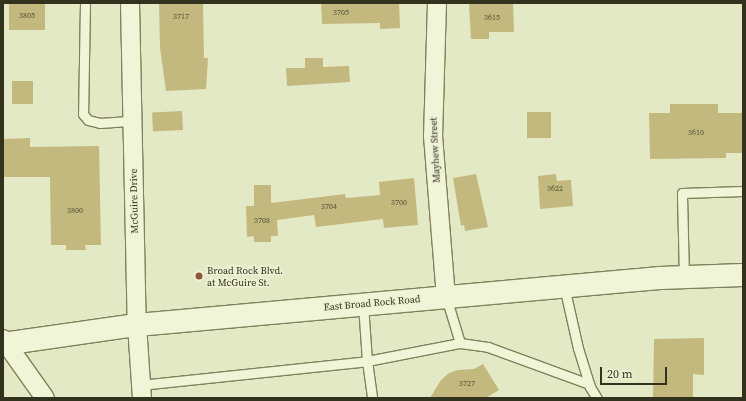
<!DOCTYPE html>
<style>
body{margin:0}
#map{position:relative;width:746px;height:401px;overflow:hidden;background:#e4e9c5;font-family:"Source Serif 4",serif}
div>[style]{position:absolute}
.building>*{inset:0;background:#c3b97e;transform-origin:0 0}
.roads{filter:drop-shadow(1px 0 #82805d) drop-shadow(-1px 0 #82805d) drop-shadow(0 1px #82805d) drop-shadow(0 -1px #82805d)}
.lane>*{height:9px;margin:-4.5px;padding:0 4.5px;transform-origin:4.5px;border-radius:4.5px;background:#f1f5d7}
.street>*{height:18px;margin:-9px;padding:0 9px;transform-origin:9px;border-radius:9px;background:#f1f5d7}
.secondary>*{height:22px;margin:-11px;padding:0 11px;transform-origin:11px;border-radius:11px;background:#f1f5d7}
.dots>*{width:11px;height:11px;translate:-50% -50%;box-sizing:border-box;border:2px solid #edf1d3;border-radius:50%}
span{translate:-50% -50%;white-space:nowrap;text-align:center;line-height:1.15;-webkit-text-stroke:3.5px #edf1d3;paint-order:stroke}
.number-label{font-size:8px;color:#575437}
.number-label span{-webkit-text-stroke-width:0}
.street-label{font-size:10px;color:#33321f}
.poi-label{font-size:10px;color:#33321f}
.left{translate:0 -50%;text-align:left}
.frame{position:absolute;inset:0;border:4px solid #33321f;pointer-events:none}
.scale{position:absolute;left:600px;top:367px;width:67px;height:18px;box-sizing:border-box;border:2px solid #33321f;border-top:0;padding-left:5px;font-size:12px;line-height:14px;white-space:nowrap;color:#33321f;-webkit-text-stroke:3px #edf1d3;paint-order:stroke}
</style>
<div id="map">
<div class="building">
<i style="left:9px;top:3px;width:36px;height:27px"></i>
<i style="clip-path:polygon(159px 3px,203px 3px,204px 58px,208px 58px,206px 89px,166px 91px,160px 48px)"></i>
<i style="clip-path:polygon(321px 3px,399px 3px,400px 28px,380px 29px,380px 23px,322px 24px)"></i>
<i style="clip-path:polygon(513px 3px,514px 32px,489px 32px,489px 39px,471px 39px,469px 4px)"></i>
<i style="clip-path:polygon(305px 58px,323px 58px,323px 67px,349px 66px,350px 82px,287px 86px,286px 68px,305px 68px)"></i>
<i style="left:12px;top:81px;width:21px;height:23px"></i>
<i style="clip-path:polygon(670px 104px,718px 104px,718px 113px,743px 113px,743px 153px,726px 153px,726px 158px,650px 159px,649px 113px,670px 113px)"></i>
<i style="left:182px;top:111px;width:19px;height:30px;rotate:87deg"></i>
<i style="left:527px;top:112px;width:24px;height:26px"></i>
<i style="clip-path:polygon(30px 138px,30px 147px,99px 146px,101px 245px,85px 245px,86px 250px,66px 250px,66px 245px,51px 245px,50px 177px,3px 177px,3px 139px)"></i>
<i style="clip-path:polygon(476px 174px,488px 227px,465px 231px,464px 225px,461px 226px,453px 178px)"></i>
<i style="clip-path:polygon(556px 174px,557px 181px,571px 180px,573px 206px,540px 209px,538px 176px)"></i>
<i style="clip-path:polygon(414px 178px,418px 225px,384px 228px,383px 219px,316px 227px,314px 215px,277px 220px,278px 236px,271px 236px,271px 242px,254px 242px,254px 236px,247px 237px,246px 206px,254px 206px,254px 185px,271px 185px,271px 203px,345px 194px,346px 198px,380px 195px,379px 182px)"></i>
<i style="clip-path:polygon(704px 338px,704px 375px,693px 374px,693px 398px,653px 398px,654px 339px)"></i>
<i style="clip-path:polygon(483px 364px,499px 390px,486px 398px,430px 398px,441px 380px,449px 373px,458px 370px,474px 369px)"></i>
</div>
<div class="roads">
<div class="lane">
<i style="left:85px;top:3px;width:111px;rotate:91deg"></i>
<i style="left:83px;top:114px;width:8px;rotate:50deg"></i>
<i style="left:88px;top:120px;width:12px;rotate:14deg"></i>
<i style="left:100px;top:123px;width:32px;rotate:-4deg"></i>
<i style="left:684px;top:277px;width:84px;rotate:-91.4deg"></i>
<i style="left:682px;top:193px;width:61px;rotate:-1.9deg"></i>
<i style="left:564px;top:286px;width:64px;rotate:77.3deg"></i>
<i style="left:578px;top:348px;width:41px;rotate:72.9deg"></i>
<i style="left:590px;top:387px;width:13px;rotate:58deg"></i>
<i style="left:446px;top:297px;width:48px;rotate:73.1deg"></i>
<i style="left:460px;top:343px;width:28px;rotate:8deg"></i>
<i style="left:488px;top:347px;width:108px;rotate:20.1deg"></i>
<i style="left:363px;top:304px;width:57px;rotate:86deg"></i>
<i style="left:367px;top:361px;width:95px;rotate:-11deg"></i>
<i style="left:140px;top:385px;width:228px;rotate:-6deg"></i>
<i style="left:367px;top:361px;width:37px;rotate:82deg"></i>
</div>
<div class="street">
<i style="left:130px;top:3px;width:322px;rotate:88.8deg"></i>
<i style="left:137px;top:325px;width:73px;rotate:86.1deg"></i>
<i style="left:437px;top:3px;width:133px;rotate:91.7deg"></i>
<i style="left:433px;top:136px;width:162px;rotate:85.4deg"></i>
<i style="left:3px;top:339px;width:72px;rotate:54.6deg"></i>
</div>
<div class="secondary">
<i style="left:3px;top:344px;width:135px;rotate:-8.1deg"></i>
<i style="left:137px;top:325px;width:525px;rotate:-5.14deg"></i>
<i style="left:660px;top:278px;width:83px;rotate:-2.1deg"></i>
</div>
</div>
<div class="dots">
<i style="left:199px;top:276px;background:#8a5833"></i>
</div>
<div class="number-label">
<span style="left:341px;top:13px">3705</span>
<span style="left:27px;top:16px">3805</span>
<span style="left:181px;top:17px">3717</span>
<span style="left:492px;top:18px">3615</span>
<span style="left:696px;top:133px">3610</span>
<span style="left:555px;top:189px">3622</span>
<span style="left:399px;top:203px">3700</span>
<span style="left:329px;top:207px">3704</span>
<span style="left:75px;top:211px">3800</span>
<span style="left:262px;top:221px">3708</span>
<span style="left:467px;top:384px">3727</span>
</div>
<div class="street-label">
<span style="left:435px;top:150px;rotate:-93deg">Mayhew Street</span>
<span style="left:134px;top:201px;rotate:-91deg">McGuire Drive</span>
<span style="left:372px;top:303px;rotate:-5deg">East Broad Rock Road</span>
</div>
<div class="poi-label">
<span class="left" style="left:207px;top:276px">Broad Rock Blvd.<br>at McGuire St.</span>
</div>
<div class="frame"></div>
<div class="scale">20 m</div>
</div>
